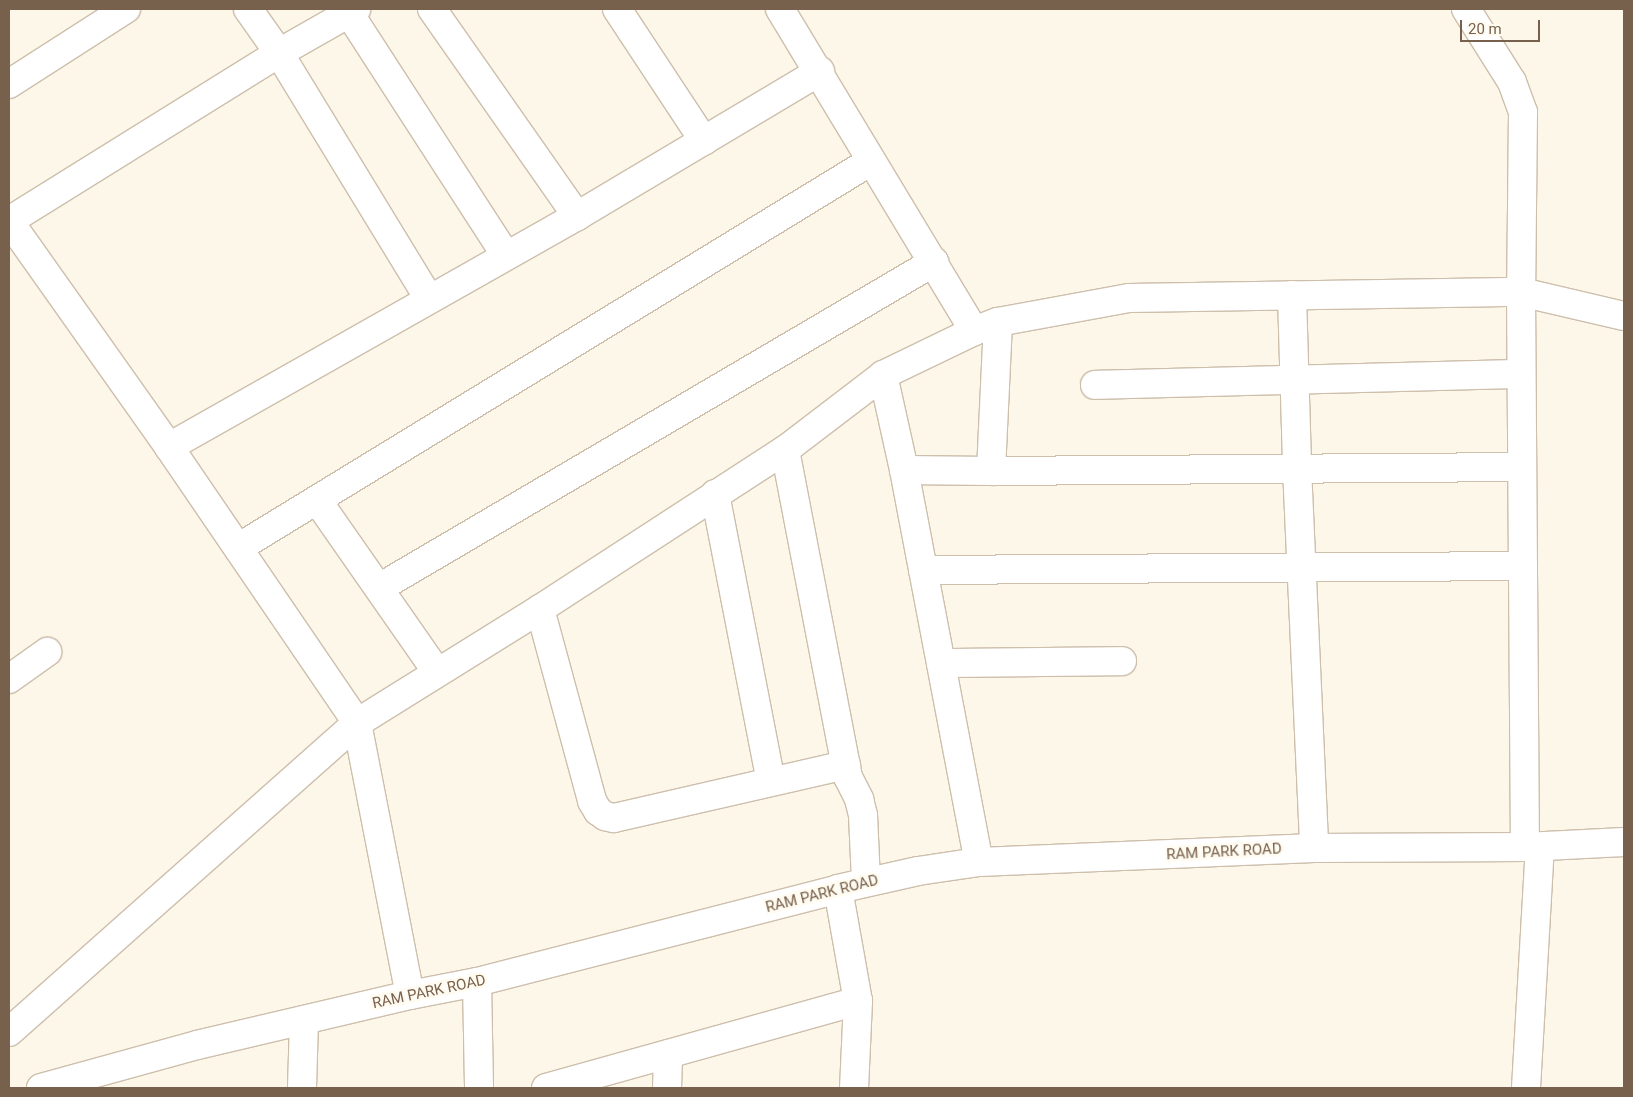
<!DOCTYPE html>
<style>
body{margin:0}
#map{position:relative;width:1633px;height:1097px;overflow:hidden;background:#fdf7e9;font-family:Roboto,sans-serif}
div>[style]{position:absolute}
.roads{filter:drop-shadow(1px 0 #cdbfac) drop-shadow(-1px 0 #cdbfac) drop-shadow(0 1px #cdbfac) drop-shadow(0 -1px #cdbfac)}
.minor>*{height:28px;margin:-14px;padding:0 14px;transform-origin:14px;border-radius:14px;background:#fff}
span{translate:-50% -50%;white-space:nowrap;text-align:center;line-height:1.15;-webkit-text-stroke:5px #fffbf0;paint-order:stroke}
.street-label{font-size:15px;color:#78614c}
.frame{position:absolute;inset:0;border:10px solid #78614c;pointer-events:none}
.scale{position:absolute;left:1460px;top:20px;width:80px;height:22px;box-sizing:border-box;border:2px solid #78614c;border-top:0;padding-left:6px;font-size:15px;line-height:18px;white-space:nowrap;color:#78614c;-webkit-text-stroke:4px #fffbf0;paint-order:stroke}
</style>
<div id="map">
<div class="roads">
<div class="minor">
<i style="left:248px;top:9px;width:54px;rotate:54.8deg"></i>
<i style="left:279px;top:53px;width:288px;rotate:58.6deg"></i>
<i style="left:432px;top:9px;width:253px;rotate:55deg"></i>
<i style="left:617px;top:9px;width:158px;rotate:56.6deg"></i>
<i style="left:780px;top:9px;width:376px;rotate:58.9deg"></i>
<i style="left:1466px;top:9px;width:86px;rotate:57.8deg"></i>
<i style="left:1512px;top:82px;width:32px;rotate:70deg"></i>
<i style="left:1523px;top:112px;width:180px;rotate:90.6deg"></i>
<i style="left:1521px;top:292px;width:555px;rotate:89.59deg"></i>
<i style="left:349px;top:13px;width:289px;rotate:57.1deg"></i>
<i style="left:9px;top:84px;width:139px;rotate:-32.7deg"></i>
<i style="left:9px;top:221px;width:277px;rotate:54.7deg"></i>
<i style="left:169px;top:447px;width:334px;rotate:55.7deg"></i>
<i style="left:357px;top:723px;width:277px;rotate:79deg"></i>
<i style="left:9px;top:221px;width:318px;rotate:-31.9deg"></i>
<i style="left:279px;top:53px;width:89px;rotate:-29.7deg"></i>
<i style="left:1292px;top:295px;width:173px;rotate:88.3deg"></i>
<i style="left:1297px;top:468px;width:380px;rotate:87.4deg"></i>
<i style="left:883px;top:375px;width:97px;rotate:77.5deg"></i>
<i style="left:904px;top:470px;width:399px;rotate:79.2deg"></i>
<i style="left:1095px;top:385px;width:426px;rotate:-1.5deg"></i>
<i style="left:169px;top:447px;width:469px;rotate:-29.5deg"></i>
<i style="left:577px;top:216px;width:283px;rotate:-30.8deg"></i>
<i style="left:785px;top:450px;width:333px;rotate:79.1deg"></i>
<i style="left:848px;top:777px;width:25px;rotate:63deg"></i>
<i style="left:859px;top:799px;width:16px;rotate:76deg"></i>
<i style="left:863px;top:815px;width:67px;rotate:87.4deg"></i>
<i style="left:904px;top:470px;width:87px;rotate:0.7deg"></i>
<i style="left:991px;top:471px;width:531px;rotate:-0.43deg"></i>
<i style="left:991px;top:471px;width:149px;rotate:-87.3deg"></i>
<i style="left:715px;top:494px;width:293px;rotate:79deg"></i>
<i style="left:317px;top:500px;width:210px;rotate:55.1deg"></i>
<i style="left:238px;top:548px;width:742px;rotate:-31.44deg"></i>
<i style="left:923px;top:570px;width:600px;rotate:-0.38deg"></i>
<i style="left:379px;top:588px;width:644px;rotate:-30.43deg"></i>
<i style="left:540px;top:609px;width:199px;rotate:74.8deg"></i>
<i style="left:592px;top:801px;width:12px;rotate:59deg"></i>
<i style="left:598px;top:811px;width:9px;rotate:36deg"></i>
<i style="left:605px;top:816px;width:9px;rotate:13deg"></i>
<i style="left:614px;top:818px;width:238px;rotate:-12.9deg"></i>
<i style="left:941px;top:663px;width:181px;rotate:-0.6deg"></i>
<i style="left:9px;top:679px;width:47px;rotate:-35.4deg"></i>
<i style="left:838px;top:889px;width:114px;rotate:79.9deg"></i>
<i style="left:858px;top:1001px;width:87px;rotate:92.6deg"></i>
<i style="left:477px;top:982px;width:106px;rotate:88.9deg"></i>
<i style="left:9px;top:1032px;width:465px;rotate:-41.6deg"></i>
<i style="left:357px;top:723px;width:216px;rotate:-31.9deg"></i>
<i style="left:540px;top:609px;width:292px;rotate:-33deg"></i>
<i style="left:785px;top:450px;width:123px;rotate:-37.4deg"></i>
<i style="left:883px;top:375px;width:101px;rotate:-25.8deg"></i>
<i style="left:974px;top:331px;width:26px;rotate:-21deg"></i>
<i style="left:998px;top:322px;width:133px;rotate:-10.4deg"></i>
<i style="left:1129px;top:298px;width:392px;rotate:-0.9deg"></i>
<i style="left:1521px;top:292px;width:106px;rotate:13.1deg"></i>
<i style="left:41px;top:1088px;width:162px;rotate:-15.4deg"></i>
<i style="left:197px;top:1045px;width:219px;rotate:-13.2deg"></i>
<i style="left:410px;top:995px;width:68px;rotate:-11deg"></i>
<i style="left:477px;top:982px;width:373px;rotate:-14.4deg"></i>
<i style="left:838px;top:889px;width:82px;rotate:-12.7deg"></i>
<i style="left:918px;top:871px;width:62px;rotate:-8.4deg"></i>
<i style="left:979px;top:862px;width:335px;rotate:-2.4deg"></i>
<i style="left:1314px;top:848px;width:211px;rotate:-0.3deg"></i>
<i style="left:1525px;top:847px;width:99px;rotate:-2.9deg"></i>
<i style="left:302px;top:1088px;width:68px;rotate:-88.3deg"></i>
<i style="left:546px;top:1088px;width:324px;rotate:-15.6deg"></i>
<i style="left:667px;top:1088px;width:34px;rotate:-88deg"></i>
<i style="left:1526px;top:1088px;width:241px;rotate:-86.7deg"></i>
</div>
</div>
<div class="street-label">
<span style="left:1224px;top:852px;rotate:-3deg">RAM PARK ROAD</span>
<span style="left:822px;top:894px;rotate:-14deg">RAM PARK ROAD</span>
<span style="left:429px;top:992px;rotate:-12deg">RAM PARK ROAD</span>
</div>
<div class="frame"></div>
<div class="scale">20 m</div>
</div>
